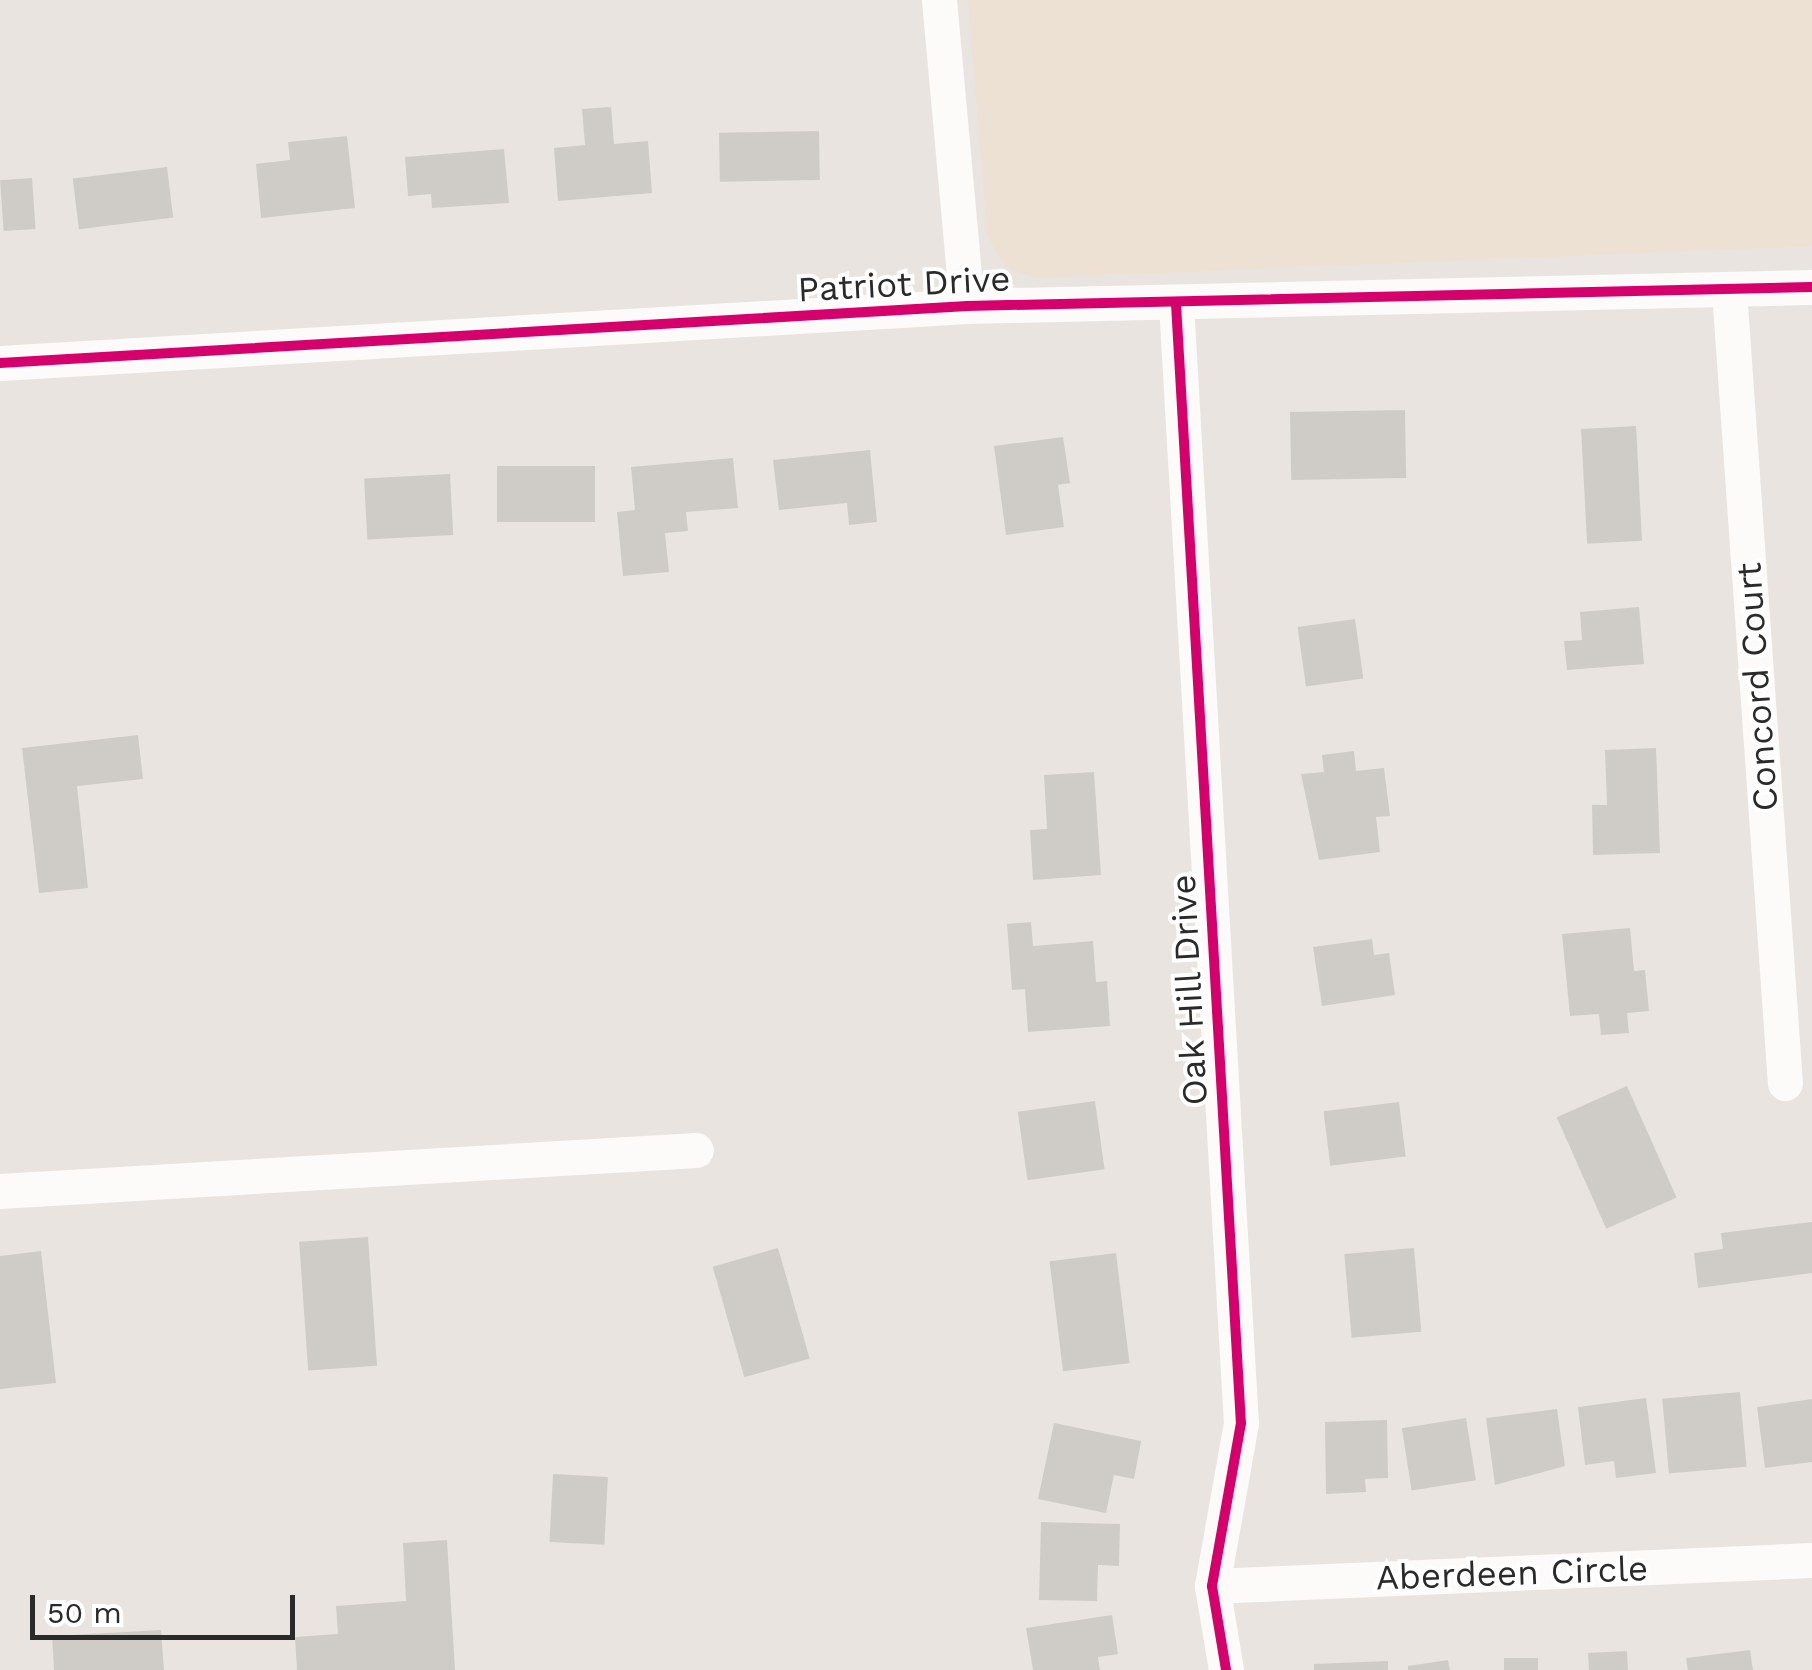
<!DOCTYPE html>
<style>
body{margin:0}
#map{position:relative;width:1812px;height:1670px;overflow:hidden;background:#e9e4df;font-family:"Work Sans",sans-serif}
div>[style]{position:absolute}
.education>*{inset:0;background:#ede1d3}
.building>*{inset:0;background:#cfccc8;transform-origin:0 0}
.minor>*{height:35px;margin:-17.5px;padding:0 17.5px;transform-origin:17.5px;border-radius:17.5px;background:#fcfbfa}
.cycleway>*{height:10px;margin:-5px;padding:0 5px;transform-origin:5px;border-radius:5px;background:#d6006c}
span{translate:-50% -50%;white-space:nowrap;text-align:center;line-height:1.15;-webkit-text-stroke:8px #fff;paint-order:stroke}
.street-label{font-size:35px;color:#2a2a2a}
.scale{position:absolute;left:30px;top:1595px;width:265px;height:45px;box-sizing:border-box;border:5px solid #2a2a2a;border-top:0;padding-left:12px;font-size:30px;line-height:35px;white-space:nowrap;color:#2a2a2a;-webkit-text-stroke:8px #fff;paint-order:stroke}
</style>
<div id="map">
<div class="education">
<i style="clip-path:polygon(968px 0,1812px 0,1812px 246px,1036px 278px,1005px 267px,987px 235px)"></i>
</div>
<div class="building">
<i style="clip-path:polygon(611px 107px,614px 144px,648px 141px,652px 193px,558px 201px,554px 148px,585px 145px,582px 109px)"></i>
<i style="left:819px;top:131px;width:49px;height:100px;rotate:89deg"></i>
<i style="clip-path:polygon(347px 136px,355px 208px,261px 218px,256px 164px,290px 160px,288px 142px)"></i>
<i style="clip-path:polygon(504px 149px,509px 203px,432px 208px,431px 194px,408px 196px,405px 157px)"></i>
<i style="left:167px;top:167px;width:51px;height:95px;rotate:83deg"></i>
<i style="left:32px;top:178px;width:51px;height:32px;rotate:86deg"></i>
<i style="left:1405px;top:410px;width:68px;height:115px;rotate:89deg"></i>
<i style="left:1636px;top:426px;width:115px;height:55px;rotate:87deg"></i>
<i style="clip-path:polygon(1063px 437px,1070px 483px,1058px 485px,1064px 527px,1006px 535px,994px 446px)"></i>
<i style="clip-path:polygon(870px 450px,877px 522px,849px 525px,847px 503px,779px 510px,773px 460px)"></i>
<i style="clip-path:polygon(733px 458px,738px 508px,686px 512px,688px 531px,665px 533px,669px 572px,623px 576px,617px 512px,635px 510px,631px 467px)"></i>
<i style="left:595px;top:466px;width:56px;height:98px;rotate:90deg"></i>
<i style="left:450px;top:474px;width:61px;height:86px;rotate:87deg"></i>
<i style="clip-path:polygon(1639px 607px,1644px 664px,1567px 670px,1564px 641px,1582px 640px,1580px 612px)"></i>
<i style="left:1355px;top:619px;width:60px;height:58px;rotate:82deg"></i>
<i style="clip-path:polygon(138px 735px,143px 779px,77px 786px,88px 888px,39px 893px,22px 748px)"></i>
<i style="clip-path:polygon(1656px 748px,1660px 853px,1593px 855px,1592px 805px,1607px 805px,1605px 750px)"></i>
<i style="clip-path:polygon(1354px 751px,1356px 771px,1384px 768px,1390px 816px,1376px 817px,1380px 852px,1319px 860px,1301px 774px,1324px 772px,1322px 755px)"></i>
<i style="clip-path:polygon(1094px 772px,1101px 875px,1033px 880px,1030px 830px,1047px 829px,1044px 775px)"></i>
<i style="clip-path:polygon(1031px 922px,1033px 946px,1093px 941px,1096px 982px,1107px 981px,1110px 1026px,1028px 1032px,1025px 989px,1012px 990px,1007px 924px)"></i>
<i style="clip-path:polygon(1630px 928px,1634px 971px,1645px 970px,1649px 1011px,1627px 1013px,1629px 1033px,1601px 1035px,1599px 1014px,1570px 1016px,1562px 934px)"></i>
<i style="clip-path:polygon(1372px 939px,1374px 955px,1389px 953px,1395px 995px,1322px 1006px,1313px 947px)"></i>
<i style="left:1627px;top:1086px;width:122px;height:77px;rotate:66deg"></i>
<i style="left:1095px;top:1101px;width:69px;height:78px;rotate:82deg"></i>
<i style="left:1399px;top:1102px;width:55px;height:76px;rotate:83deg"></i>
<i style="clip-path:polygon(1812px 1222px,1812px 1273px,1698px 1288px,1694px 1253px,1723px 1249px,1721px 1233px)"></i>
<i style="left:368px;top:1237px;width:129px;height:69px;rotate:86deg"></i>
<i style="left:778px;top:1248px;width:115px;height:68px;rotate:74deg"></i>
<i style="left:1414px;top:1248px;width:84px;height:70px;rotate:85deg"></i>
<i style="clip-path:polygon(41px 1251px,56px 1383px,0 1389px,0 1256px)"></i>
<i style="left:1116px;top:1253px;width:111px;height:67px;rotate:83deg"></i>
<i style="left:1740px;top:1392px;width:75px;height:78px;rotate:85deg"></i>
<i style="clip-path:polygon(1646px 1398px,1656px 1473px,1616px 1478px,1614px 1461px,1585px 1465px,1578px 1407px)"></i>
<i style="clip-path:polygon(1812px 1399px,1812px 1462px,1765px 1468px,1757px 1407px)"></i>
<i style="clip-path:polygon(1557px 1409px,1565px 1466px,1495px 1485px,1486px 1418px)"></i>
<i style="left:1466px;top:1418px;width:63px;height:65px;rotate:81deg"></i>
<i style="clip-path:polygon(1387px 1420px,1388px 1478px,1365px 1479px,1366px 1492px,1326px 1494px,1325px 1422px)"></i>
<i style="clip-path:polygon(1054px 1423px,1141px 1441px,1134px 1479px,1114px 1475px,1106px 1513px,1038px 1499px)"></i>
<i style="left:553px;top:1474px;width:55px;height:68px;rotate:3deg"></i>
<i style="clip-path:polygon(1041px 1522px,1120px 1524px,1119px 1566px,1098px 1565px,1097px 1601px,1039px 1600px)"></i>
<i style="clip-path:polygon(447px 1540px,455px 1670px,297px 1670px,295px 1637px,338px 1634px,336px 1606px,406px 1601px,403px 1543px)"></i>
<i style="clip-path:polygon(1112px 1615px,1118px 1654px,1098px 1657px,1100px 1670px,1033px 1670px,1026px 1628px)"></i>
<i style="clip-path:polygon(161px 1630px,164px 1670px,54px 1670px,52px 1636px)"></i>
<i style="clip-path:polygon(1750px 1650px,1753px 1670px,1688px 1670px,1686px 1658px)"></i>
<i style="left:1627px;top:1651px;width:19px;height:39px;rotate:87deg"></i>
<i style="left:1538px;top:1658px;width:12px;height:34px;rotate:90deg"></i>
<i style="clip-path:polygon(1448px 1660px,1450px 1670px,1408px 1670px,1408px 1666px)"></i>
<i style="clip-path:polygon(1388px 1661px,1388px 1670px,1314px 1670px,1314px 1664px)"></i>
</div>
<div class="minor">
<i style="left:939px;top:0;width:307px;rotate:84.8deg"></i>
<i style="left:1729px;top:291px;width:794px;rotate:85.96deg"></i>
<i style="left:1176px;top:304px;width:1121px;rotate:86.68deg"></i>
<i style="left:1241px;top:1423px;width:166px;rotate:100.1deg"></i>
<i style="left:1212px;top:1586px;width:85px;rotate:80.5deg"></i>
<i style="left:0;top:363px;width:969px;rotate:-3.37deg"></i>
<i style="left:967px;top:306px;width:845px;rotate:-1.29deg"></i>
<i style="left:0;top:1191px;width:697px;rotate:-3.37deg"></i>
<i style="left:1212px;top:1586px;width:601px;rotate:-2.48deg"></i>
</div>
<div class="cycleway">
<i style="left:1176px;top:304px;width:1121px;rotate:86.68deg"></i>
<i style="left:1241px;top:1423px;width:166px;rotate:100.1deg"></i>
<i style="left:1212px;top:1586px;width:85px;rotate:80.5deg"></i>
<i style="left:0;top:363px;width:969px;rotate:-3.37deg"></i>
<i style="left:967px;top:306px;width:845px;rotate:-1.29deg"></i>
</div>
<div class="street-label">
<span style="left:904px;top:284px;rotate:-3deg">Patriot Drive</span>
<span style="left:1757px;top:687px;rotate:-94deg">Concord Court</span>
<span style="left:1189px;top:990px;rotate:-93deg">Oak Hill Drive</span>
<span style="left:1512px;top:1573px;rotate:-2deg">Aberdeen Circle</span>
</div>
<div class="scale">50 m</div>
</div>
